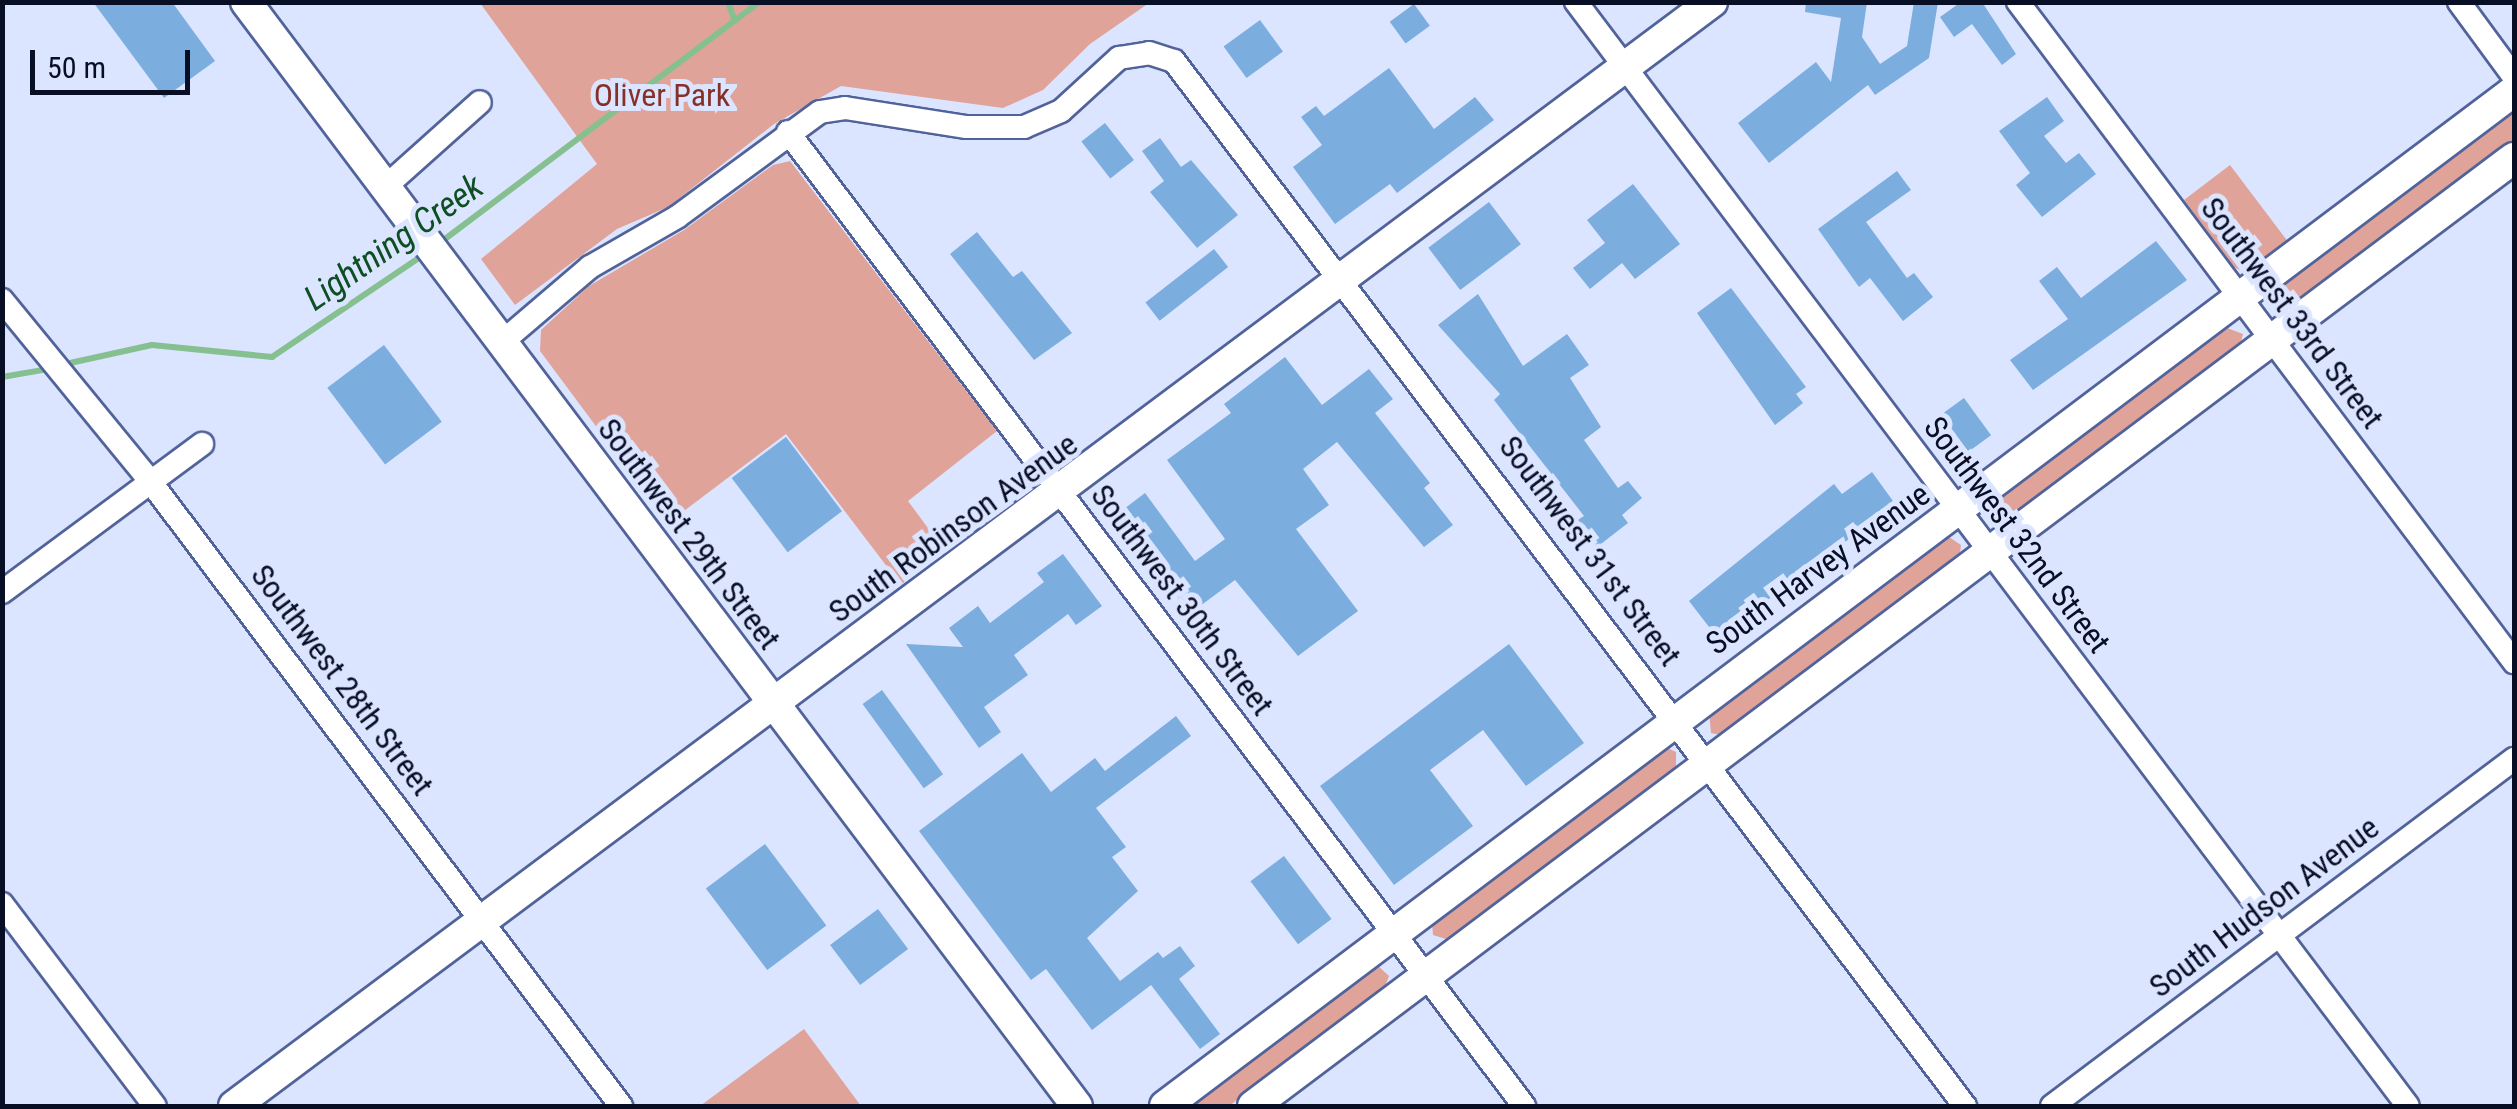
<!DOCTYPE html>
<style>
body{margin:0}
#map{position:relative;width:2517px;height:1109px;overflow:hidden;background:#dce5ff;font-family:"Roboto Condensed",sans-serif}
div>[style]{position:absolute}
.green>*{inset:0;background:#e0a399}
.stream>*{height:6px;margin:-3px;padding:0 3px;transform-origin:3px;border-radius:3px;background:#86c090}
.building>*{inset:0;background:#7baddf;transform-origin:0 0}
.roads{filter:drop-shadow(2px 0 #51639a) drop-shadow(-2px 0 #51639a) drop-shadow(0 2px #51639a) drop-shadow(0 -2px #51639a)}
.street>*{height:22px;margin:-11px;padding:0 11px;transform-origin:11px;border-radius:11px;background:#fff}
.secondary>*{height:30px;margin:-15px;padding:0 15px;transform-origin:15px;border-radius:15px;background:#fff}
span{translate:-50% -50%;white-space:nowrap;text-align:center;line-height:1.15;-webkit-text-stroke:10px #dce5ff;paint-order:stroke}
.park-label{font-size:32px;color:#873027}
.street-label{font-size:32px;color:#080e23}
.water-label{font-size:35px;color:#0d4e22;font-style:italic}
.frame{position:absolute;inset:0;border:5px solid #080e23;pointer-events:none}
.scale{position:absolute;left:30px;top:50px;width:160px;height:45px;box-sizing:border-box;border:5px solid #080e23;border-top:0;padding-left:12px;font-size:30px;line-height:35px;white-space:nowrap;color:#080e23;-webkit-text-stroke:8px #dce5ff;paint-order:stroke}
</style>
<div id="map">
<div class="green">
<i style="clip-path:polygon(480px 3px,1149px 3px,1090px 44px,1043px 90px,1003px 108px,841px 86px,774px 124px,668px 207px,617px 229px,515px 305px,481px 259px,597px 164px)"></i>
<i style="clip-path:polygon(2514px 114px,2514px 142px,2288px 312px,2272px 306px,2274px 287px,2502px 116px)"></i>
<i style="clip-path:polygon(790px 161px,997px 431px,908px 501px,942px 547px,901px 585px,786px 434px,668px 523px,540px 351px,541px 330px,589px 286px,684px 230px,773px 165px)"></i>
<i style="clip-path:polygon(2230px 165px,2289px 243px,2246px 273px,2234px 267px,2184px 200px)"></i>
<i style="clip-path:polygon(2222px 326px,2243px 334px,2239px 349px,2001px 526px,1989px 516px,1990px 500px)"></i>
<i style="clip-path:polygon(1949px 537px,1961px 545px,1959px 561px,1726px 736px,1711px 733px,1709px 712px)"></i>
<i style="clip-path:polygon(1665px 747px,1676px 752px,1676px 769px,1449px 940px,1433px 935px,1432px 922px)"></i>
<i style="clip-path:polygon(1376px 964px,1389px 976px,1384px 989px,1229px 1106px,1183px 1106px)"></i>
<i style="clip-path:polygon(804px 1029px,861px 1106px,700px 1106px)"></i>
</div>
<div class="stream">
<i style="left:728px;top:2px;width:20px;rotate:70deg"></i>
<i style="left:437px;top:245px;width:404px;rotate:-37deg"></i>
<i style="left:61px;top:365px;width:93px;rotate:-12.4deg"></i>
<i style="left:152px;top:345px;width:121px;rotate:5.7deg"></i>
<i style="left:272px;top:357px;width:182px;rotate:-34deg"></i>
<i style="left:2px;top:377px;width:48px;rotate:-9.7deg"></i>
</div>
<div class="building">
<i style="clip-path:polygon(93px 2px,172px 2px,215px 61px,164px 98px)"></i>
<i style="clip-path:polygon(1806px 2px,1867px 2px,1862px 37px,1880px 64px,1907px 46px,1914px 2px,1938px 2px,1929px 58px,1875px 95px,1868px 85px,1769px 163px,1738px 123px,1816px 62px,1831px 82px,1841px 18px,1805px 12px)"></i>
<i style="clip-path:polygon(1961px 2px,1982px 2px,2016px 54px,2002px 65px,1972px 24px,1954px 37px,1940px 17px)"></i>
<i style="left:1414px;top:4px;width:27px;height:30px;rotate:54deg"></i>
<i style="left:1260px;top:20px;width:39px;height:45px;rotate:54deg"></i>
<i style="clip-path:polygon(1389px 68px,1434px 129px,1475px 97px,1494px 120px,1397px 193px,1390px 184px,1335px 224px,1293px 167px,1322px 145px,1301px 117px,1316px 106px,1324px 116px)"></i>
<i style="clip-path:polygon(2047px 97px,2064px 121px,2044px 136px,2066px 163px,2079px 153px,2096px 174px,2042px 217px,2016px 185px,2030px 173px,1999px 131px)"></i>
<i style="left:1105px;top:123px;width:47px;height:30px;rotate:52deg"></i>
<i style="clip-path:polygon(1160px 138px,1181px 167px,1191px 160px,1238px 215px,1197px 248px,1150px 192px,1164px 181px,1142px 151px)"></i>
<i style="clip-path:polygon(1897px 171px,1911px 190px,1866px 222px,1907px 278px,1914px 273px,1933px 297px,1903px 321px,1870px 278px,1859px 287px,1818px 229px)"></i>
<i style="clip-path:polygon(1633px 184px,1680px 244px,1635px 279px,1622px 263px,1590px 289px,1573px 268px,1605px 243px,1587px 220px)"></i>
<i style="left:1489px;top:202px;width:53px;height:76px;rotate:53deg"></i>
<i style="clip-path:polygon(977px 232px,1013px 277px,1022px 271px,1072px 333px,1034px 360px,950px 254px)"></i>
<i style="clip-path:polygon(2156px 241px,2187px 280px,2033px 390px,2010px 360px,2068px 319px,2039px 281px,2057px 267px,2081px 298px)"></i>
<i style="left:1214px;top:249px;width:23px;height:87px;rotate:52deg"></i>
<i style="clip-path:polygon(1731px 288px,1806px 387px,1796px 394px,1803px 403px,1775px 425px,1697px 313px)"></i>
<i style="clip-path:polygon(1478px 294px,1523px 366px,1567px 334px,1589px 365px,1570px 378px,1601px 427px,1584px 440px,1618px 488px,1628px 481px,1642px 498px,1622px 515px,1628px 523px,1597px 547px,1576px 521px,1584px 516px,1494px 400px,1500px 394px,1438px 325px)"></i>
<i style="left:384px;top:345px;width:96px;height:71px;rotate:53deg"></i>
<i style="clip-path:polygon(1285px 357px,1322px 405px,1369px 369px,1393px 399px,1375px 413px,1430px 483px,1424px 488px,1453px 525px,1424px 547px,1337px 442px,1303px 469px,1329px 505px,1296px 529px,1358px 611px,1298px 656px,1235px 580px,1188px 615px,1116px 515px,1145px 493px,1195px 561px,1225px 539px,1167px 460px,1231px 413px,1224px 404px)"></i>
<i style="left:1964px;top:398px;width:46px;height:28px;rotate:54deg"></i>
<i style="left:786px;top:437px;width:93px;height:68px;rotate:53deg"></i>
<i style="clip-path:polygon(1872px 472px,1893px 501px,1822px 562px,1716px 636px,1689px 601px,1834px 484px,1842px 494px)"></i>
<i style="clip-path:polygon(1063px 554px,1102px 606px,1076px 625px,1068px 614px,1014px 655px,1028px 675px,984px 707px,1001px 732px,979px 748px,906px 644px,963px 647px,949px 628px,978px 606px,990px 623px,1044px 582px,1037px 573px)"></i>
<i style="clip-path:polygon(1509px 644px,1584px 743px,1526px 786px,1483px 730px,1430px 770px,1473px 826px,1394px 885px,1320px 786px)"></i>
<i style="left:882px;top:690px;width:104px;height:24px;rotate:54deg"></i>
<i style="clip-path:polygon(1176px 716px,1191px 736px,1096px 808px,1126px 847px,1112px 857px,1138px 891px,1087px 938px,1120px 981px,1158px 952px,1163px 958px,1180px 946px,1195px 966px,1179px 979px,1220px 1034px,1200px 1049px,1151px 985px,1092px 1030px,1046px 969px,1031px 980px,919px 831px,1022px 753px,1051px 792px,1095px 758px,1105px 771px)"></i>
<i style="left:765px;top:844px;width:102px;height:74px;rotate:53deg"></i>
<i style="left:1284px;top:856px;width:79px;height:42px;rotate:53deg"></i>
<i style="left:878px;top:909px;width:50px;height:60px;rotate:53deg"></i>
</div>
<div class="roads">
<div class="street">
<i style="left:1576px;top:2px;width:1382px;rotate:53deg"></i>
<i style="left:2018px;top:2px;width:826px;rotate:53.07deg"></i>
<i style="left:2459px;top:2px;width:93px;rotate:53.7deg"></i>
<i style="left:788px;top:132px;width:1221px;rotate:52.92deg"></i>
<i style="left:385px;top:187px;width:127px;rotate:-41.8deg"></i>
<i style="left:2px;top:300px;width:234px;rotate:50.7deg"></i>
<i style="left:150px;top:481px;width:783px;rotate:53deg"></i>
<i style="left:501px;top:343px;width:117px;rotate:-40.5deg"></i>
<i style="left:590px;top:267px;width:100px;rotate:-29.9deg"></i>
<i style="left:677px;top:217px;width:177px;rotate:-36.3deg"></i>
<i style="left:820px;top:112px;width:25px;rotate:-9deg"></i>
<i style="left:845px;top:108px;width:123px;rotate:8.9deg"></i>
<i style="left:967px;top:127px;width:57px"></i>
<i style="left:1024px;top:127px;width:40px;rotate:-23.4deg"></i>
<i style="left:1061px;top:111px;width:79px;rotate:-42.4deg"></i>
<i style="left:1119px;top:58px;width:30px;rotate:-9deg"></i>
<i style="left:1149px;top:53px;width:26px;rotate:18deg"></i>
<i style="left:1174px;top:61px;width:1311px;rotate:52.88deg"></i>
<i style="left:2px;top:592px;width:249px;rotate:-36.5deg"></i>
<i style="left:2px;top:904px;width:253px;rotate:52.9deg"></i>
<i style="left:2052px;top:1106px;width:578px;rotate:-36.91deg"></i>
</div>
<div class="secondary">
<i style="left:246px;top:2px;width:1382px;rotate:53.03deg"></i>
<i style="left:234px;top:1106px;width:1845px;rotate:-36.76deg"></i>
<i style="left:1165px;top:1106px;width:1688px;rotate:-36.96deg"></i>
<i style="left:1253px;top:1106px;width:1578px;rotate:-36.94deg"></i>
</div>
</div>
<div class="park-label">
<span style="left:662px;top:95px">Oliver Park</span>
</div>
<div class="street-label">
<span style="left:2292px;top:313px;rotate:53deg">Southwest 33rd Street</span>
<span style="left:953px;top:528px;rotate:-36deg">South Robinson Avenue</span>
<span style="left:689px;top:534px;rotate:53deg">Southwest 29th Street</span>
<span style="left:2017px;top:535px;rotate:53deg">Southwest 32nd Street</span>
<span style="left:1590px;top:551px;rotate:53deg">Southwest 31st Street</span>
<span style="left:1818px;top:569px;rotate:-36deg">South Harvey Avenue</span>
<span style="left:1182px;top:600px;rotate:53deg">Southwest 30th Street</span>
<span style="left:342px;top:680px;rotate:53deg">Southwest 28th Street</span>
<span style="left:2264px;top:907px;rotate:-37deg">South Hudson Avenue</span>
</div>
<div class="water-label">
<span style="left:394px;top:243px;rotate:-35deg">Lightning Creek</span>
</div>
<div class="frame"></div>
<div class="scale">50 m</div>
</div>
